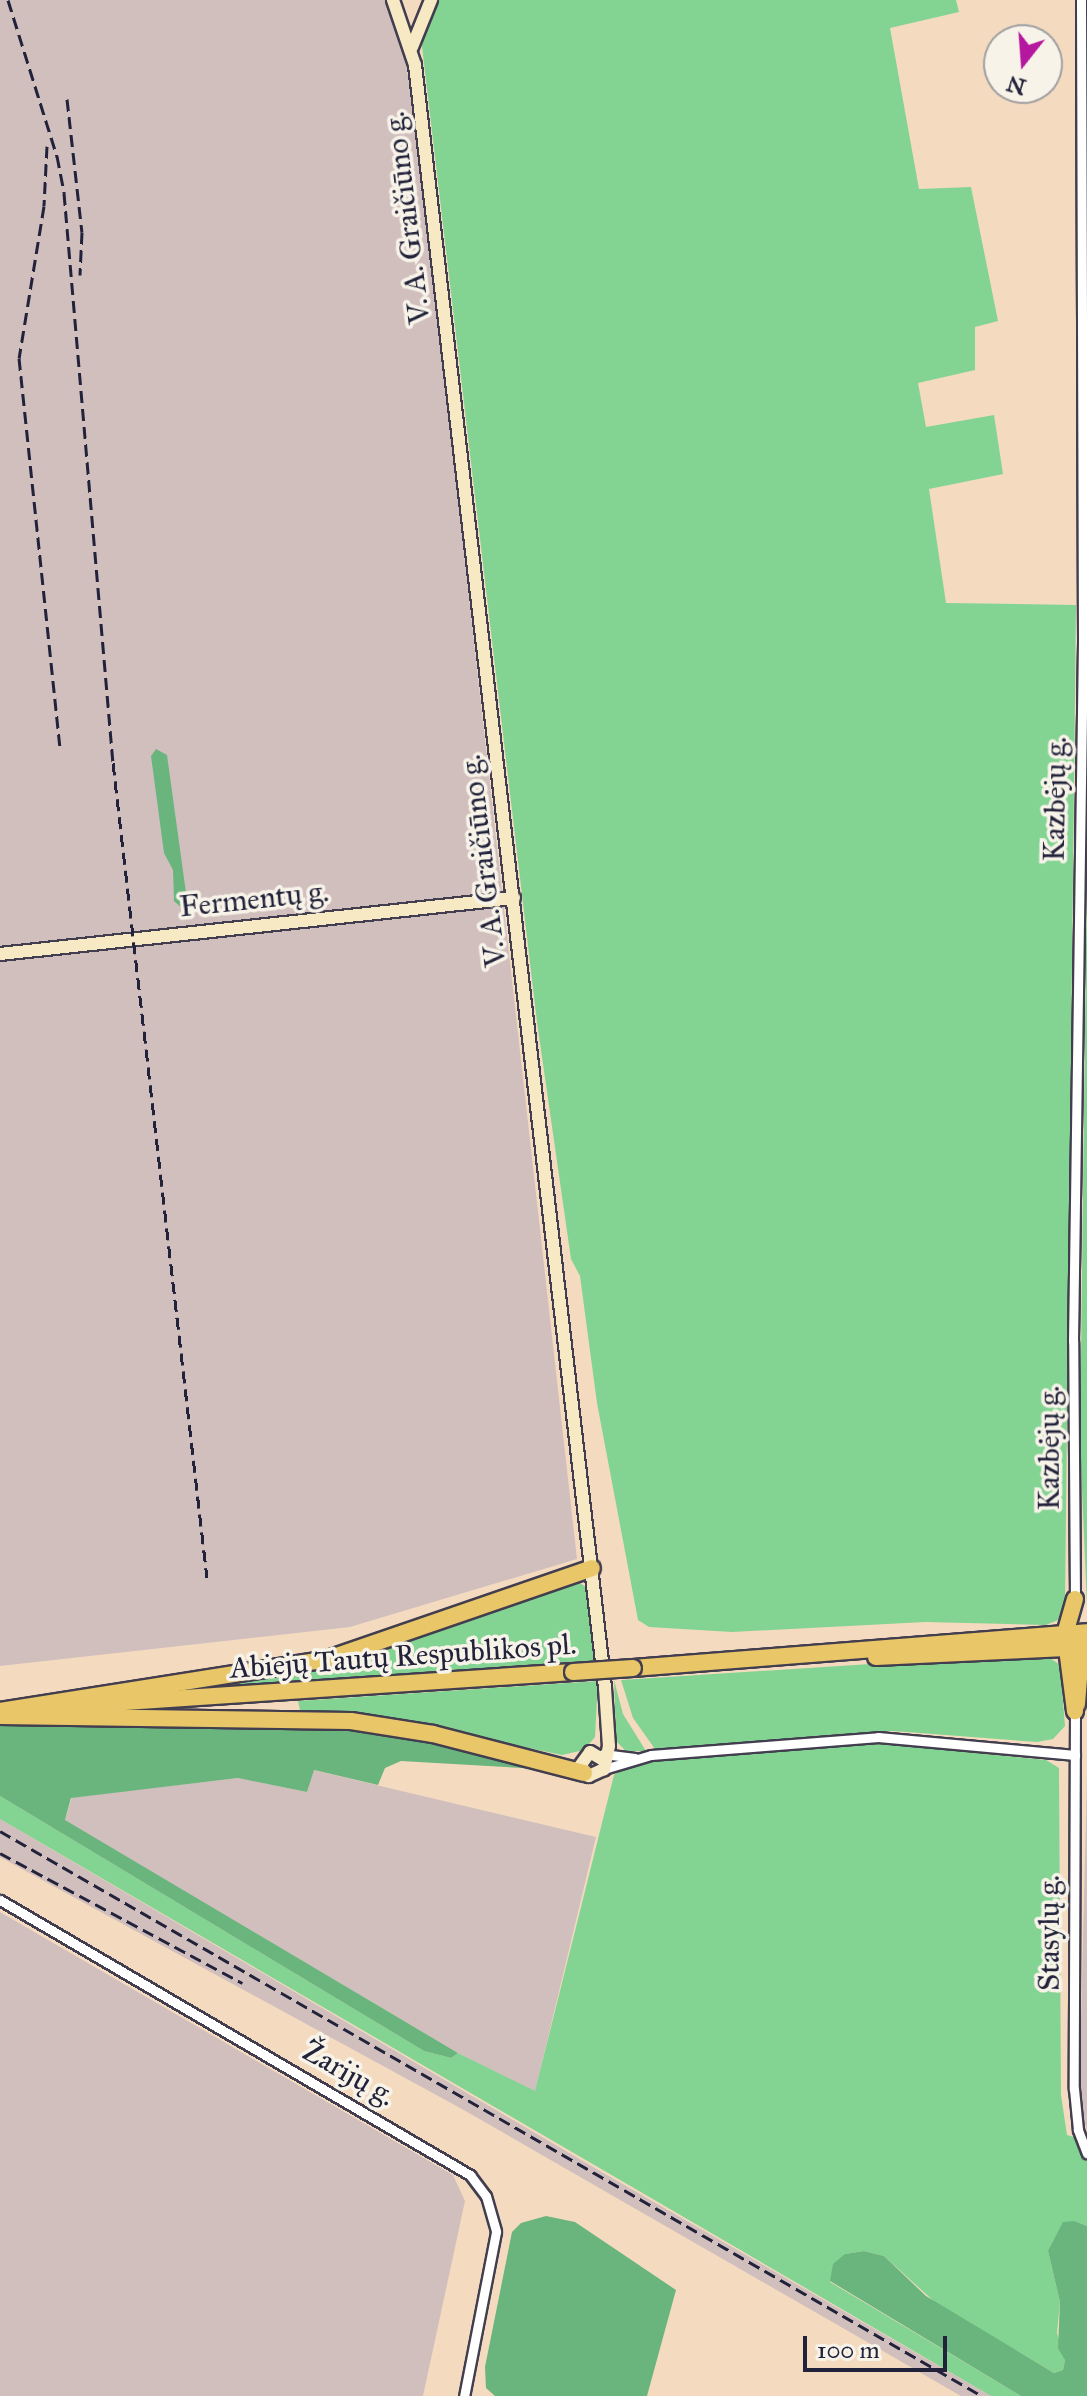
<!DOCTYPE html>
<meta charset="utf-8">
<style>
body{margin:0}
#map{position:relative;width:1087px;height:2396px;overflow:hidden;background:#f4dbbf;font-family:"IM FELL Great Primer",serif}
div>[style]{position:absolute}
.industrial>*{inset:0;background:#d1bfbe}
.green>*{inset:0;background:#83d393}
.forest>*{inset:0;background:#6ab57d}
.roads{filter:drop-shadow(2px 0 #423e4f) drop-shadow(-2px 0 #423e4f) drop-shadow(0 2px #423e4f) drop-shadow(0 -2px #423e4f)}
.street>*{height:9px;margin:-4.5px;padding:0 4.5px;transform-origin:4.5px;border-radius:4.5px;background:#fff}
.secondary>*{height:12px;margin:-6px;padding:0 6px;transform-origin:6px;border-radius:6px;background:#f6e9c3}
.highway>*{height:16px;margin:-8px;padding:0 8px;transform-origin:8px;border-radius:8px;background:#e9c769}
.rail>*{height:3px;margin-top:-1.5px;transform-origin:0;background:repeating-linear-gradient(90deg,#22223b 0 12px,transparent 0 18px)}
.bridges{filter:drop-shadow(2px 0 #423e4f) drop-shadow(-2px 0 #423e4f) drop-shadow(0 2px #423e4f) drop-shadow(0 -2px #423e4f)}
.highway-bridge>*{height:16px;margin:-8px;padding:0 8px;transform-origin:8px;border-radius:8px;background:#e9c769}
span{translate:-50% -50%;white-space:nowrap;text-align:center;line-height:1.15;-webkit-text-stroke:7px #f7f3e8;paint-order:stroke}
.street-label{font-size:30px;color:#22223b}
.north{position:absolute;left:983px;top:24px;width:80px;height:80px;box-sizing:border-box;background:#f7f3e8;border:2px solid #a29fa3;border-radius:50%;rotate:197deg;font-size:22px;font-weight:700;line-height:32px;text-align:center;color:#22223b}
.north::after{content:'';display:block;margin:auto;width:28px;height:36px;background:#b5179e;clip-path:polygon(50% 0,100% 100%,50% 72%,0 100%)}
.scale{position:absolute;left:803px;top:2336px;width:144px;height:36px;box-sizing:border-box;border:4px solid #22223b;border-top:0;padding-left:10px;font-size:24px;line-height:28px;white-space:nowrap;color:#22223b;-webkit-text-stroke:6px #f7f3e8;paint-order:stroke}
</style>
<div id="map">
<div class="industrial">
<i style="clip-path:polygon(0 0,385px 0,404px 55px,414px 107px,577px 1559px,350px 1627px,0 1666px)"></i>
<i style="clip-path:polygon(313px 1770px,596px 1837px,535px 2092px,458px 2053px,65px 1821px,72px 1797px,239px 1778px,307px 1792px)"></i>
<i style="clip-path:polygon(1087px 1775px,1087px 2131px,1079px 2103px)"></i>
<i style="clip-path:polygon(0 1819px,600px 2171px,991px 2396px,961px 2396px,462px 2109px,0 1857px)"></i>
<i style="clip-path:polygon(0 1912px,453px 2175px,465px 2201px,423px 2396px,0 2396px)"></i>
</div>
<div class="green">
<i style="clip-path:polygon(438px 0,956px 0,959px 12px,890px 28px,919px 189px,971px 187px,998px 321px,975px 327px,975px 370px,918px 383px,926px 427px,994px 415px,1003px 474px,929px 489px,946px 603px,1076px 605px,1065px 1601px,1058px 1620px,1046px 1625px,925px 1622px,732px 1632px,649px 1627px,638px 1620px,597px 1403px,580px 1276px,571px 1259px,537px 1022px,421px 38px)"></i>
<i style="clip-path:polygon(1087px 865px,1087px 1605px,1080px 1442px)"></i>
<i style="clip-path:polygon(572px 1578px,586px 1587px,594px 1661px,181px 1689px,366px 1656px)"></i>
<i style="clip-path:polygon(1043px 1653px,1060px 1665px,1065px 1726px,1053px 1739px,1037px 1742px,893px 1731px,655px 1749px,633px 1718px,621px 1680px)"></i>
<i style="clip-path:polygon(614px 1680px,623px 1714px,646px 1751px,626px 1751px,616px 1741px)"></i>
<i style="clip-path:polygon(598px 1681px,595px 1737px,584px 1750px,562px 1755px,429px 1727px,300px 1710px,298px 1701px)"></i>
<i style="clip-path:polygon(877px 1743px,1046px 1760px,1059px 1768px,1061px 2095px,1067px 2135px,1087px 2141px,1087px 2226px,1075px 2221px,1048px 2251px,1060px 2302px,1057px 2333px,1065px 2360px,1063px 2370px,1054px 2373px,937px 2304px,884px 2256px,864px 2251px,845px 2254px,830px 2282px,1021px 2396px,991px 2396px,0 1819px,0 1796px,424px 2051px,451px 2058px,458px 2053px,535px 2091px,614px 1775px,629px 1765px,680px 1757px)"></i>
</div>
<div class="forest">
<i style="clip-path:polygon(156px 749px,167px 755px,187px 900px,182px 908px,174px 901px,173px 870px,164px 853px,151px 756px)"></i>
<i style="clip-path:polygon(322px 1723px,432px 1739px,539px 1769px,401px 1761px,385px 1768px,378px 1785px,314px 1770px,307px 1792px,238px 1778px,71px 1798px,65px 1820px,458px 2053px,451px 2058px,424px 2051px,0 1796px,0 1726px)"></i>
<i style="clip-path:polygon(546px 2216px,575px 2222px,676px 2290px,647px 2396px,495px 2396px,486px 2388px,485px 2367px,512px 2232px,521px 2223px)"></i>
<i style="clip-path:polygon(1075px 2221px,1087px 2226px,1087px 2396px,1021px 2396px,830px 2281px,833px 2264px,845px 2254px,864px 2251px,884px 2256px,926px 2296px,1054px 2373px,1063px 2370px,1065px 2360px,1058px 2348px,1060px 2302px,1048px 2251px,1063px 2222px)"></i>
</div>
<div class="roads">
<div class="street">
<i style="left:1075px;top:1599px;width:258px;rotate:-90.4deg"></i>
<i style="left:1073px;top:1341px;width:702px;rotate:-89.18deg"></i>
<i style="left:1083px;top:639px;width:639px;rotate:-90.18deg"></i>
<i style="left:1075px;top:1711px;width:378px;rotate:90.2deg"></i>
<i style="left:1074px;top:2089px;width:41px;rotate:84.4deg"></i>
<i style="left:1078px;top:2130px;width:25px;rotate:69deg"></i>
<i style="left:603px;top:1754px;width:32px;rotate:7deg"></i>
<i style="left:604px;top:1769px;width:49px;rotate:-16.6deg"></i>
<i style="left:651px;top:1755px;width:228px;rotate:-4.5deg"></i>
<i style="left:878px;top:1737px;width:198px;rotate:5.2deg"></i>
<i style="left:0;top:1900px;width:545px;rotate:30.33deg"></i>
<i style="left:470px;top:2175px;width:26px;rotate:53deg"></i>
<i style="left:486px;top:2196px;width:37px;rotate:74deg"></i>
<i style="left:496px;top:2232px;width:167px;rotate:101deg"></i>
</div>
<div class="secondary">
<i style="left:393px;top:0;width:69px;rotate:71.3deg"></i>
<i style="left:415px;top:65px;width:1634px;rotate:83.32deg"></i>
<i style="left:605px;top:1688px;width:58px;rotate:86.1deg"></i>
<i style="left:609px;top:1746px;width:24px;rotate:102deg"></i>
<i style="left:604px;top:1769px;width:17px;rotate:155deg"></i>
<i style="left:589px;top:1776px;width:13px;rotate:-132deg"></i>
<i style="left:580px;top:1766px;width:17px;rotate:-54deg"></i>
<i style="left:590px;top:1752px;width:17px;rotate:31deg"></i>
<i style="left:412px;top:47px;width:51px;rotate:-68deg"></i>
<i style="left:0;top:954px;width:517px;rotate:-6.22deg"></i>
</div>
<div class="highway">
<i style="left:1075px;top:1599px;width:35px;rotate:106deg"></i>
<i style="left:1065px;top:1633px;width:79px;rotate:82.7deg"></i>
<i style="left:876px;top:1657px;width:211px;rotate:-2.7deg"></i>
<i style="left:633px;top:1668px;width:455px;rotate:-4.5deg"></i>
<i style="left:1077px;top:1704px;width:64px;rotate:-85.5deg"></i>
<i style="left:65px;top:1706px;width:509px;rotate:-3.83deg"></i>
<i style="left:0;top:1711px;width:332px;rotate:-9deg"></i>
<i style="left:328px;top:1659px;width:279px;rotate:-19deg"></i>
<i style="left:0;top:1716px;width:351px;rotate:0.8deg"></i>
<i style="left:351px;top:1721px;width:83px;rotate:9deg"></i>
<i style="left:433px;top:1734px;width:156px;rotate:14.5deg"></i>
</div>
</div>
<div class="rail">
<i style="left:8px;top:0;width:164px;rotate:72.6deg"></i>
<i style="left:57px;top:156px;width:38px;rotate:79deg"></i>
<i style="left:64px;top:193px;width:572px;rotate:85.09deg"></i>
<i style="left:113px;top:763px;width:820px;rotate:83.42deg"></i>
<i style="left:67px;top:99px;width:134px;rotate:83.6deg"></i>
<i style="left:82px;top:232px;width:43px;rotate:92.7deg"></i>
<i style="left:47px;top:146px;width:60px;rotate:92.9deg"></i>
<i style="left:44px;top:206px;width:154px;rotate:99.3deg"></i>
<i style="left:19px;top:358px;width:390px;rotate:84deg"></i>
<i style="left:0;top:1831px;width:1133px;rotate:29.91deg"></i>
<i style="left:0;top:1853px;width:275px;rotate:28.2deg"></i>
</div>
<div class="bridges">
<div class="highway-bridge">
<i style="left:573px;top:1672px;width:60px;rotate:-3.8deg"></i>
</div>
</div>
<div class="street-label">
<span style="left:407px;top:218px;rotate:-97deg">V. A. Graičiūno g.</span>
<span style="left:1055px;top:799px;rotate:-89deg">Kazbėjų g.</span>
<span style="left:483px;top:861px;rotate:-97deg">V. A. Graičiūno g.</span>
<span style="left:254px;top:899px;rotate:-6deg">Fermentų g.</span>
<span style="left:1049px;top:1448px;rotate:-90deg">Kazbėjų g.</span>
<span style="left:403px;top:1656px;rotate:-4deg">Abiejų Tautų Respublikos pl.</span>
<span style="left:1049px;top:1933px;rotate:-90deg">Stasylų g.</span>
<span style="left:349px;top:2073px;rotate:30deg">Žarijų g.</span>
</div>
<div class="north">N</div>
<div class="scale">100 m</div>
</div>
